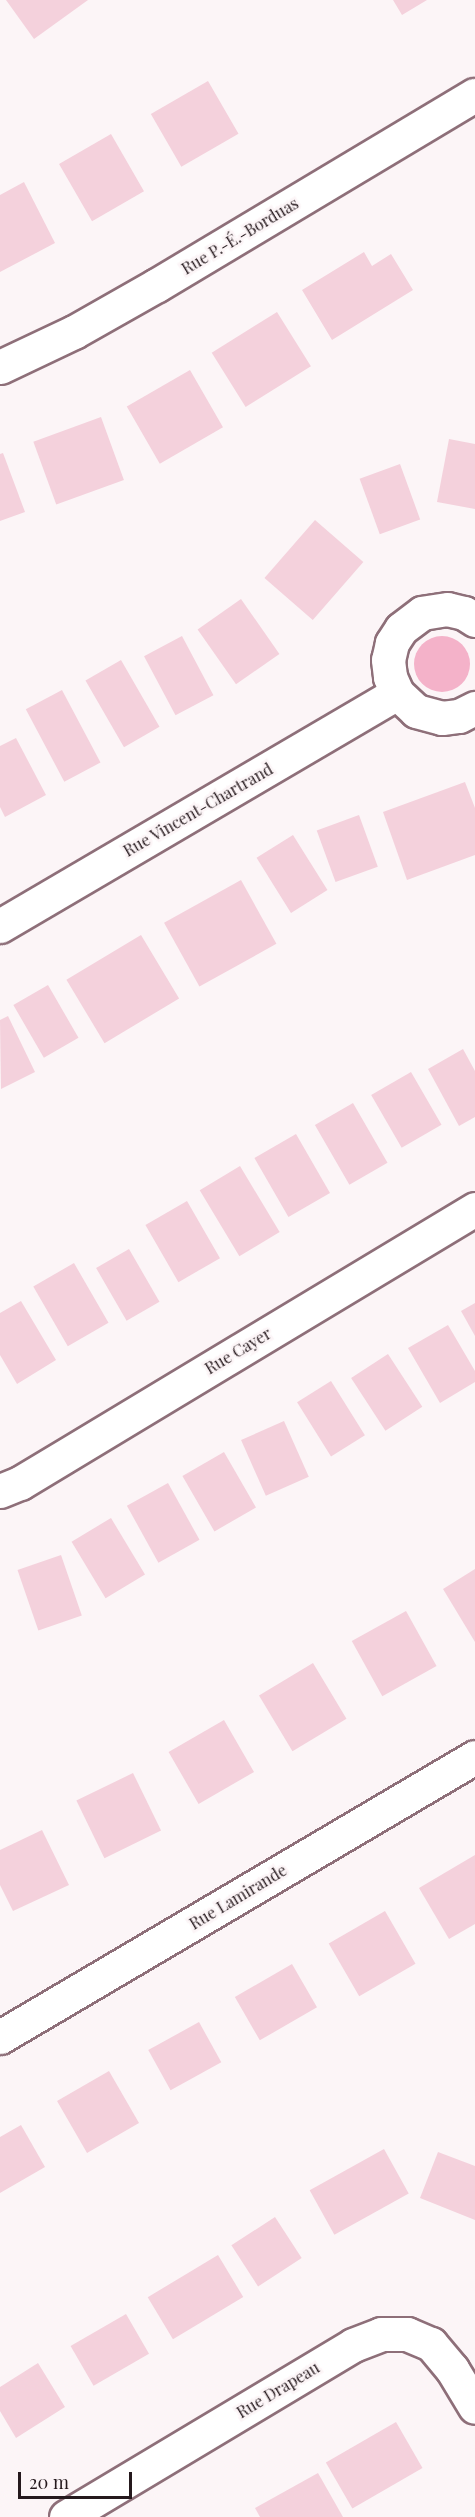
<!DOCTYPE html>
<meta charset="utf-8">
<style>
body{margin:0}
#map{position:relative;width:475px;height:2517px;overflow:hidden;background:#fcf5f7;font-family:"Playfair Display",serif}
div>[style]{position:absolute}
.green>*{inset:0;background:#f4b2c9}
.round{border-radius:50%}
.building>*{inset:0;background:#f4d1dc;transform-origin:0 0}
.roads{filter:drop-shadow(2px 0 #8e6f79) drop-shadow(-2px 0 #8e6f79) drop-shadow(0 2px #8e6f79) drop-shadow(0 -2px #8e6f79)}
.street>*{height:33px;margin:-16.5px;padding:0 16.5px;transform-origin:16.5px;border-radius:16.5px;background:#fff}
span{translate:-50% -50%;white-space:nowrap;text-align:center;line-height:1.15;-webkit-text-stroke:5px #fcf5f7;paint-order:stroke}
.street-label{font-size:16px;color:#25191d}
.scale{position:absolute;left:18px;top:2472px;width:114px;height:27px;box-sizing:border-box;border:3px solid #25191d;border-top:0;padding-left:8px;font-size:18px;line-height:21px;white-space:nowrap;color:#25191d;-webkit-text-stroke:4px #fcf5f7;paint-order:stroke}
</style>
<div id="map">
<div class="green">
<i class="round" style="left:414px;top:636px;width:56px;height:56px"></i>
</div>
<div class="building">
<i style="clip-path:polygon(6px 0,88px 0,34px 39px)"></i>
<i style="clip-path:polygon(393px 0,427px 0,402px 15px)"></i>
<i style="left:208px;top:81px;width:61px;height:66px;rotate:60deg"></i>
<i style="left:111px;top:134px;width:66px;height:60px;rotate:60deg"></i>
<i style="clip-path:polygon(24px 182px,55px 243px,0 272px,0 195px)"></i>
<i style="clip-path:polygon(364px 252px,372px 266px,391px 254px,413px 290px,332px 340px,302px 290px)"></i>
<i style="left:277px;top:312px;width:64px;height:77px;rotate:58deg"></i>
<i style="left:190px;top:370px;width:66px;height:73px;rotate:60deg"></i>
<i style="left:101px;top:417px;width:67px;height:72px;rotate:70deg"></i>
<i style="clip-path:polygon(449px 439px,475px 444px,475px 509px,437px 502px)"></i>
<i style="clip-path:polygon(3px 453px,25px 512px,0 521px,0 454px)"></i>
<i style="left:400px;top:464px;width:59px;height:43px;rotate:70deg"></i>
<i style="left:315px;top:520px;width:64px;height:77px;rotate:41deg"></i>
<i style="left:241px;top:599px;width:67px;height:53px;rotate:55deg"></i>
<i style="left:182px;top:636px;width:67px;height:43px;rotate:62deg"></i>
<i style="left:121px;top:660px;width:77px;height:41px;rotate:60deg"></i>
<i style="left:62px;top:690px;width:82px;height:41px;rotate:62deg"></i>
<i style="clip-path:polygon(16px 738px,46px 795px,5px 817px,0 807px,0 746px)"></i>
<i style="clip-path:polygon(465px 782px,475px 808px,475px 855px,407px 880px,383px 812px)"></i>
<i style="left:359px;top:815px;width:55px;height:45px;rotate:70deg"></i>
<i style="left:293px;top:835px;width:65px;height:43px;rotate:58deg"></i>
<i style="left:241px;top:880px;width:73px;height:88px;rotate:61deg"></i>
<i style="left:141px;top:935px;width:74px;height:87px;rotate:59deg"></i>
<i style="left:48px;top:985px;width:61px;height:40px;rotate:60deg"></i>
<i style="clip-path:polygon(8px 1016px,35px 1072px,1px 1089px,0 1020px)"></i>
<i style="clip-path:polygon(463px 1049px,475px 1071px,475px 1117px,459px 1126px,428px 1069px)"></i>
<i style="left:411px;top:1072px;width:61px;height:46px;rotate:60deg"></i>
<i style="left:353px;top:1103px;width:69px;height:44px;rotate:60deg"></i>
<i style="left:296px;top:1134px;width:68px;height:48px;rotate:60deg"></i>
<i style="left:240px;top:1166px;width:77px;height:47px;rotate:59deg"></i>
<i style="left:187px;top:1201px;width:66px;height:48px;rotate:60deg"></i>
<i style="left:129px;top:1249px;width:61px;height:38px;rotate:60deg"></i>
<i style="left:74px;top:1263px;width:69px;height:47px;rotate:60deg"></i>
<i style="clip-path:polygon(21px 1301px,56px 1360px,17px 1384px,0 1355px,0 1313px)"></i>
<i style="clip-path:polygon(475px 1303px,475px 1336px,461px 1311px)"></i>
<i style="clip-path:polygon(448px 1325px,475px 1371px,475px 1382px,440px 1403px,408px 1348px)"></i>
<i style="left:388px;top:1354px;width:63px;height:44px;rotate:57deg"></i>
<i style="left:331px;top:1381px;width:64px;height:40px;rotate:58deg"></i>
<i style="left:284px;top:1421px;width:61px;height:47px;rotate:66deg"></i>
<i style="left:224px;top:1452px;width:64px;height:48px;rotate:60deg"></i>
<i style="left:168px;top:1483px;width:65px;height:47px;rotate:61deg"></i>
<i style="left:111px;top:1518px;width:66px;height:46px;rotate:59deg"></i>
<i style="left:61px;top:1555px;width:64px;height:46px;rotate:71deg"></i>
<i style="clip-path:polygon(475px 1569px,475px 1642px,443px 1589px)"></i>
<i style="left:406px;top:1611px;width:63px;height:62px;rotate:61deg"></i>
<i style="left:313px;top:1663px;width:65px;height:63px;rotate:59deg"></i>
<i style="left:224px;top:1720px;width:60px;height:64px;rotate:60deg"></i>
<i style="left:133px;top:1773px;width:64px;height:63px;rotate:64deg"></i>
<i style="clip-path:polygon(42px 1830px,69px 1885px,13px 1911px,0 1885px,0 1850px)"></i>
<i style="clip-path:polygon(475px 1855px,475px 1924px,449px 1939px,419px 1888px)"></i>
<i style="left:385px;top:1911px;width:61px;height:65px;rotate:60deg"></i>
<i style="left:292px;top:1964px;width:50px;height:66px;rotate:60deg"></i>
<i style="left:199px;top:2022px;width:46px;height:58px;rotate:61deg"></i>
<i style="left:109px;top:2071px;width:60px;height:60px;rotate:60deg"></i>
<i style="clip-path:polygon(21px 2125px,45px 2167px,0 2193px,0 2137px)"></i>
<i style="left:384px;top:2149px;width:51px;height:85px;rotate:61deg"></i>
<i style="clip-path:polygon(438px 2152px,475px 2166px,475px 2220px,420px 2198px)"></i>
<i style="left:275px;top:2217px;width:49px;height:52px;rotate:57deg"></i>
<i style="left:218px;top:2255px;width:49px;height:82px;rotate:59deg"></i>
<i style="left:126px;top:2314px;width:46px;height:64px;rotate:60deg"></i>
<i style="clip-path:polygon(38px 2363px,65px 2407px,16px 2438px,0 2411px,0 2387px)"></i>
<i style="left:396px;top:2422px;width:53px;height:81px;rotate:60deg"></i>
<i style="clip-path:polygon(318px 2473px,343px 2517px,260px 2517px,255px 2508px)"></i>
</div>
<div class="roads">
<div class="street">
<i style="left:0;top:367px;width:82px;rotate:-25.3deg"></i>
<i style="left:74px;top:332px;width:95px;rotate:-29.5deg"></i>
<i style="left:157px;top:285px;width:370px;rotate:-30.9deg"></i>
<i style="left:475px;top:620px;width:13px;rotate:-148deg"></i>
<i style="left:464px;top:613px;width:17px;rotate:-167deg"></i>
<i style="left:447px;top:609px;width:25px;rotate:171deg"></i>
<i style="left:422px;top:613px;width:26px;rotate:143deg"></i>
<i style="left:401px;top:629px;width:17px;rotate:123deg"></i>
<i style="left:392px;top:643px;width:17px;rotate:103deg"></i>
<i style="left:388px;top:660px;width:17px;rotate:83deg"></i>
<i style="left:390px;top:677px;width:17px;rotate:66deg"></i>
<i style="left:397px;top:693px;width:26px;rotate:43deg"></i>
<i style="left:416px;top:711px;width:27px;rotate:15deg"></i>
<i style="left:442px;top:718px;width:17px;rotate:-7deg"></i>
<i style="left:459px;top:716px;width:18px;rotate:-27deg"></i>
<i style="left:0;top:926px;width:460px;rotate:-30.4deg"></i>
<i style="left:0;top:1491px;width:22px;rotate:-22deg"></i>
<i style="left:20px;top:1483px;width:531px;rotate:-31.06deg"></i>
<i style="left:0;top:2037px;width:551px;rotate:-30.52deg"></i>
<i style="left:66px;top:2517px;width:335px;rotate:-30.9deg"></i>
<i style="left:353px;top:2345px;width:30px;rotate:-21deg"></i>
<i style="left:381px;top:2334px;width:26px"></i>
<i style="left:407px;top:2334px;width:26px;rotate:23deg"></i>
<i style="left:431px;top:2344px;width:33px;rotate:50deg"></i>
<i style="left:452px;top:2369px;width:44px;rotate:58.8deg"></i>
</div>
</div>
<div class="street-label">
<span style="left:240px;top:236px;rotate:-31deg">Rue P.-É.-Borduas</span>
<span style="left:198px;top:810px;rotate:-30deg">Rue Vincent-Chartrand</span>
<span style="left:238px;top:1351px;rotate:-31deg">Rue Cayer</span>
<span style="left:238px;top:1897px;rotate:-31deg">Rue Lamirande</span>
<span style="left:278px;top:2390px;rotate:-31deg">Rue Drapeau</span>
</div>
<div class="scale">20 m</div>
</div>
